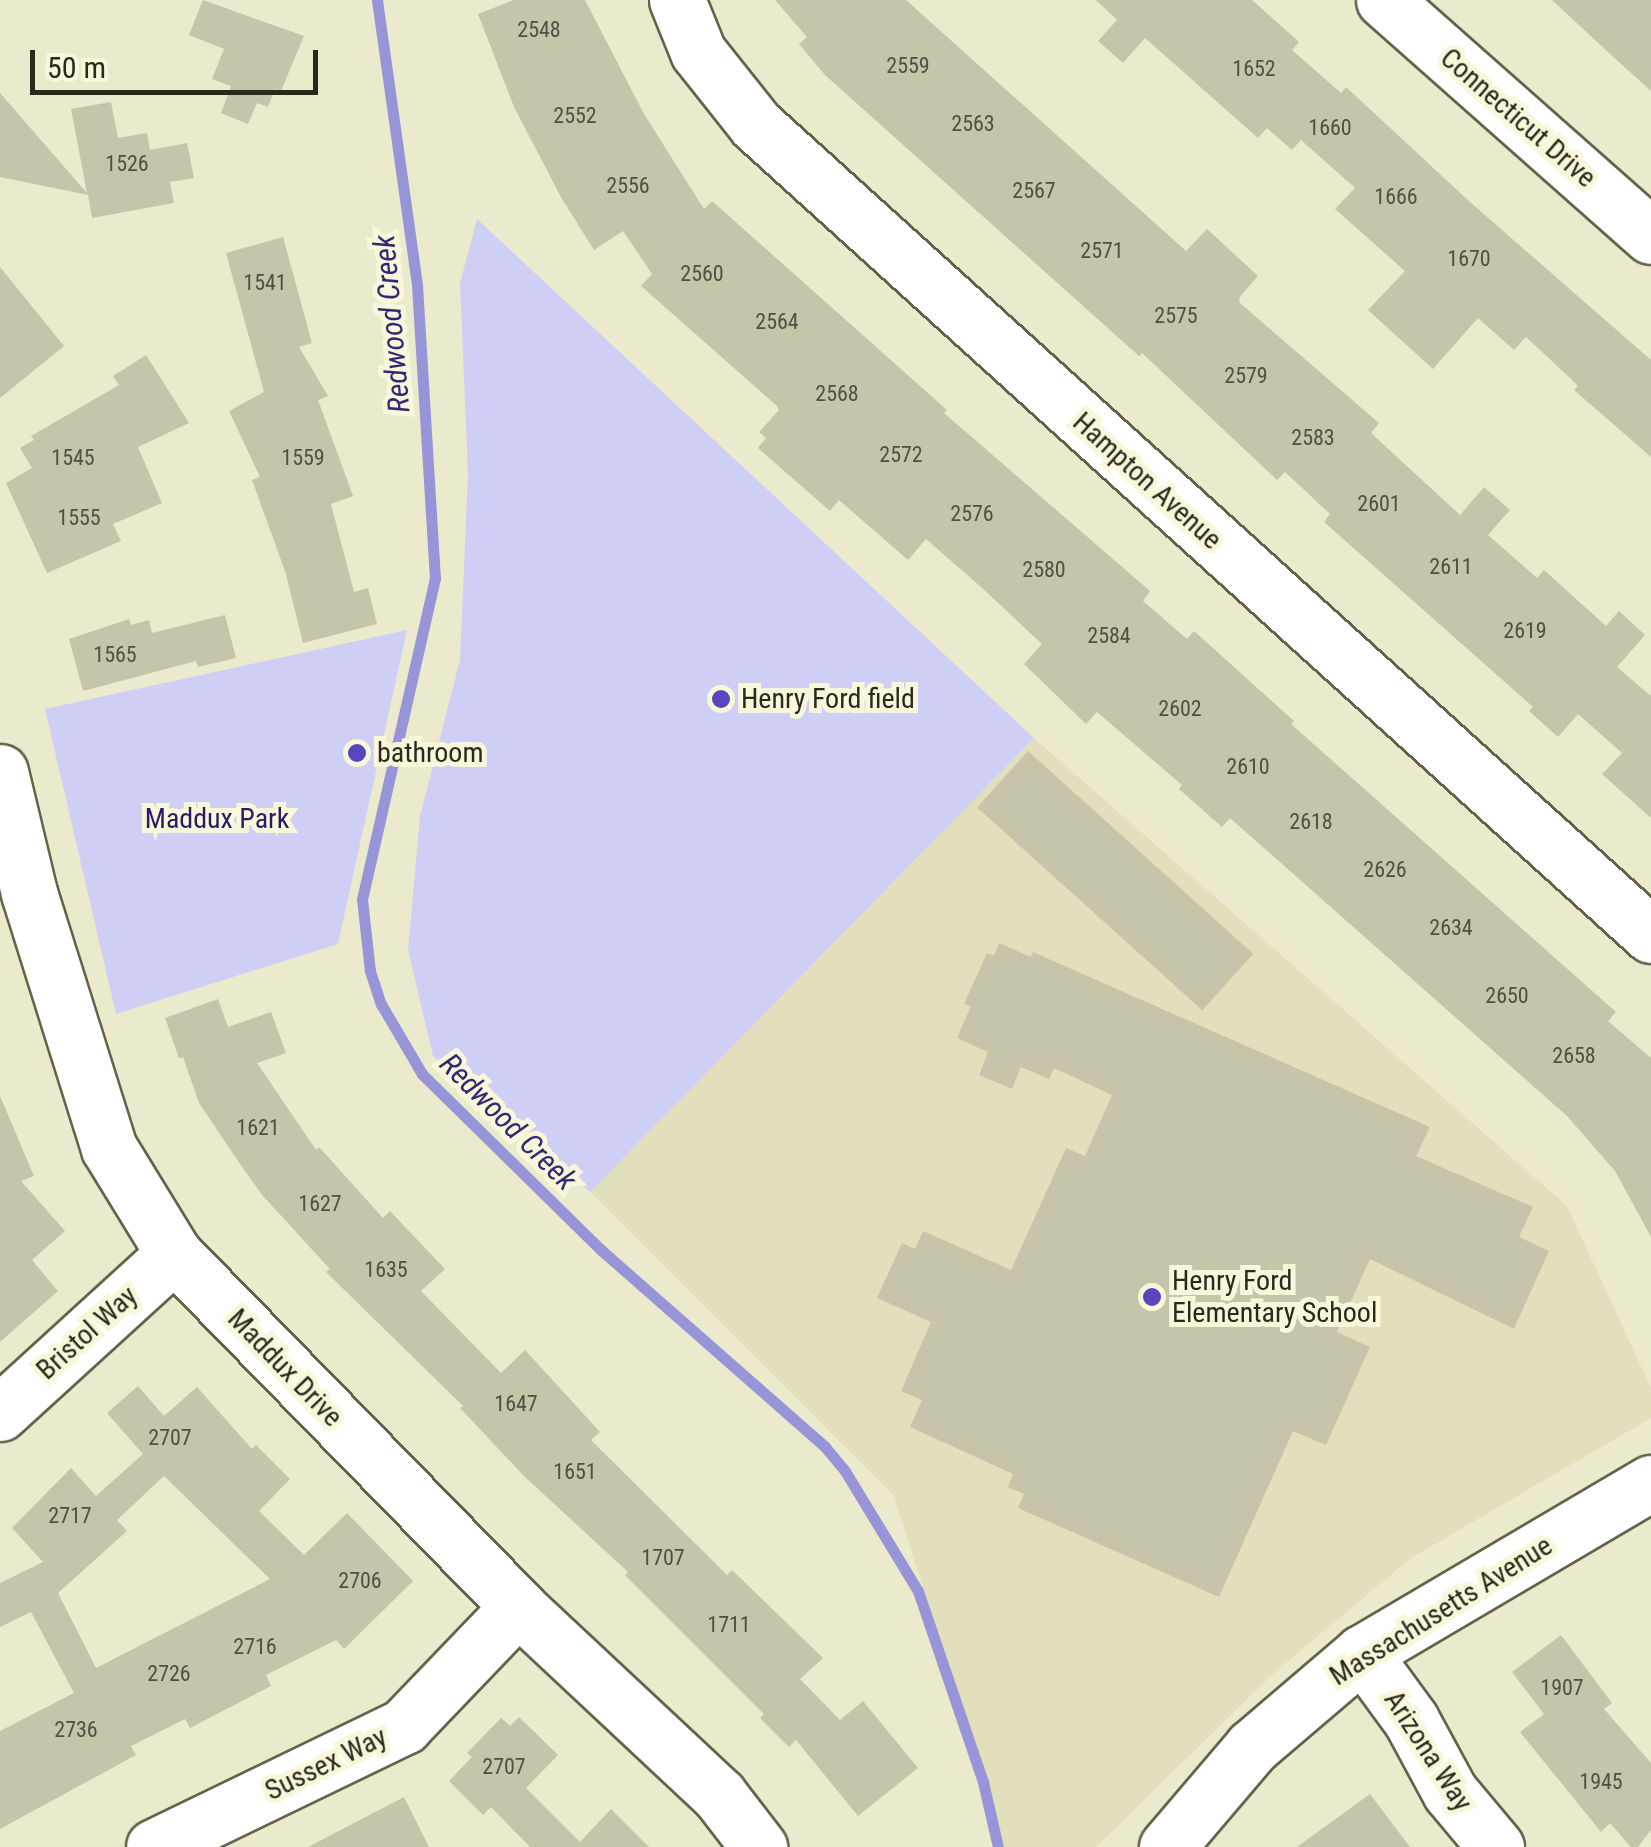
<!DOCTYPE html>
<style>
body{margin:0}
#map{position:relative;width:1651px;height:1847px;overflow:hidden;background:#ebeacd;font-family:"Roboto Condensed",sans-serif}
div>[style]{position:absolute}
.built>*{inset:0;background:#e2e0bc}
.green>*{inset:0;background:#cfcff6}
.stream>*{height:11px;margin:-5.5px;padding:0 5.5px;transform-origin:5.5px;border-radius:5.5px;background:#9795d8}
.building>*{inset:0;background:#c6c5a9;transform-origin:0 0}
.roads{filter:drop-shadow(2px 0 #64634a) drop-shadow(-2px 0 #64634a) drop-shadow(0 2px #64634a) drop-shadow(0 -2px #64634a)}
.minor>*{height:55px;margin:-27.5px;padding:0 27.5px;transform-origin:27.5px;border-radius:27.5px;background:#fff}
.dots>*{width:28px;height:28px;translate:-50% -50%;box-sizing:border-box;border:5px solid #f8f7da;border-radius:50%}
span{translate:-50% -50%;white-space:nowrap;text-align:center;line-height:1.15;-webkit-text-stroke:10px #f8f7da;paint-order:stroke}
.number-label{font-size:22px;color:#515041}
.number-label span{-webkit-text-stroke-width:0}
.street-label{font-size:28px;color:#2a291e}
.poi-label{font-size:28px;color:#2a291e}
.left{translate:0 -50%;text-align:left}
.park-label{font-size:28px;color:#2a1a67}
.water-label{font-size:30px;color:#342774;font-style:italic}
.scale{position:absolute;left:30px;top:50px;width:288px;height:45px;box-sizing:border-box;border:5px solid #2a291e;border-top:0;padding-left:12px;font-size:30px;line-height:35px;white-space:nowrap;color:#2a291e;-webkit-text-stroke:8px #f8f7da;paint-order:stroke}
</style>
<div id="map">
<div class="built">
<i style="clip-path:polygon(1034px 738px,1567px 1206px,1651px 1388px,1651px 1418px,1411px 1558px,1274px 1673px,1096px 1847px,1005px 1847px,894px 1496px,590px 1192px)"></i>
</div>
<div class="green">
<i style="clip-path:polygon(477px 219px,1034px 738px,590px 1192px,433px 1056px,408px 950px,420px 816px,460px 660px,468px 474px,460px 283px)"></i>
<i style="clip-path:polygon(407px 630px,338px 944px,116px 1014px,45px 709px)"></i>
</div>
<div class="stream">
<i style="left:377px;top:0;width:288px;rotate:82deg"></i>
<i style="left:417px;top:285px;width:294px;rotate:86.5deg"></i>
<i style="left:435px;top:578px;width:329px;rotate:102.8deg"></i>
<i style="left:362px;top:899px;width:72px;rotate:83.7deg"></i>
<i style="left:370px;top:971px;width:35px;rotate:72deg"></i>
<i style="left:381px;top:1004px;width:81px;rotate:59.6deg"></i>
<i style="left:422px;top:1074px;width:250px;rotate:44.5deg"></i>
<i style="left:600px;top:1249px;width:300px;rotate:41.3deg"></i>
<i style="left:825px;top:1447px;width:31px;rotate:50deg"></i>
<i style="left:845px;top:1471px;width:140px;rotate:58.7deg"></i>
<i style="left:918px;top:1591px;width:202px;rotate:71.2deg"></i>
<i style="left:983px;top:1782px;width:67px;rotate:77deg"></i>
</div>
<div class="building">
<i style="clip-path:polygon(203px 0,304px 36px,281px 91px,275px 89px,268px 107px,257px 103px,248px 124px,221px 113px,231px 86px,212px 79px,224px 49px,189px 35px)"></i>
<i style="clip-path:polygon(514px 0,585px 0,644px 114px,704px 209px,712px 201px,947px 410px,944px 413px,1150px 591px,1143px 601px,1187px 639px,1194px 631px,1294px 721px,1291px 724px,1616px 1012px,1608px 1021px,1651px 1058px,1651px 1237px,1615px 1171px,1567px 1116px,1230px 818px,1222px 827px,1179px 789px,1182px 785px,1097px 712px,1086px 724px,1024px 664px,1042px 644px,981px 587px,926px 539px,908px 560px,839px 500px,830px 511px,758px 448px,766px 438px,759px 432px,779px 410px,777px 406px,641px 286px,652px 274px,623px 231px,594px 250px,562px 199px,514px 107px,478px 14px)"></i>
<i style="clip-path:polygon(775px 0,906px 0,1186px 251px,1207px 229px,1258px 276px,1239px 298px,1240px 303px,1379px 423px,1371px 433px,1460px 515px,1484px 487px,1510px 510px,1488px 535px,1537px 578px,1544px 570px,1606px 626px,1619px 611px,1645px 635px,1617px 667px,1651px 696px,1651px 818px,1602px 774px,1622px 753px,1578px 714px,1558px 737px,1529px 711px,1533px 707px,1324px 522px,1330px 514px,1285px 472px,1277px 480px,1142px 353px,1139px 356px,825px 75px,799px 44px,807px 37px)"></i>
<i style="clip-path:polygon(1096px 0,1252px 0,1299px 42px,1292px 50px,1341px 93px,1346px 87px,1470px 202px,1651px 360px,1651px 457px,1574px 390px,1578px 386px,1571px 379px,1526px 337px,1514px 350px,1478px 318px,1433px 369px,1368px 310px,1405px 271px,1335px 209px,1355px 188px,1301px 140px,1292px 150px,1267px 128px,1258px 138px,1145px 38px,1123px 63px,1098px 41px,1117px 20px)"></i>
<i style="clip-path:polygon(1552px 0,1651px 0,1651px 91px,1609px 53px)"></i>
<i style="clip-path:polygon(0 93px,87px 193px,71px 109px,111px 102px,118px 138px,147px 133px,150px 150px,187px 143px,194px 178px,170px 182px,174px 203px,92px 218px,88px 195px,0 177px)"></i>
<i style="clip-path:polygon(283px 237px,312px 343px,299px 347px,328px 396px,318px 400px,353px 496px,331px 504px,354px 592px,368px 588px,377px 624px,303px 643px,286px 574px,252px 480px,260px 477px,229px 411px,264px 392px,226px 253px)"></i>
<i style="clip-path:polygon(0 267px,64px 346px,0 398px)"></i>
<i style="clip-path:polygon(146px 355px,189px 423px,138px 447px,162px 503px,113px 524px,121px 541px,47px 573px,6px 483px,32px 468px,20px 448px,34px 440px,31px 436px,119px 385px,113px 376px)"></i>
<i style="clip-path:polygon(225px 615px,236px 658px,198px 667px,196px 661px,83px 691px,69px 639px,129px 619px,131px 625px,149px 620px,152px 633px)"></i>
<i style="left:1028px;top:751px;width:303px;height:76px;rotate:42deg"></i>
<i style="clip-path:polygon(999px 943px,1031px 957px,1033px 952px,1430px 1127px,1416px 1156px,1533px 1207px,1519px 1237px,1549px 1251px,1514px 1329px,1370px 1259px,1337px 1332px,1370px 1347px,1326px 1445px,1293px 1431px,1219px 1597px,1018px 1508px,1024px 1494px,1008px 1487px,1013px 1474px,910px 1427px,922px 1400px,901px 1391px,931px 1322px,877px 1298px,902px 1243px,915px 1249px,923px 1231px,1011px 1270px,1066px 1148px,1085px 1156px,1112px 1095px,1054px 1068px,1049px 1079px,1021px 1067px,1012px 1089px,979px 1075px,988px 1052px,957px 1038px,971px 1006px,964px 1004px,987px 953px,994px 956px)"></i>
<i style="clip-path:polygon(218px 999px,228px 1027px,271px 1012px,286px 1053px,257px 1063px,316px 1150px,319px 1147px,383px 1218px,390px 1211px,445px 1269px,421px 1291px,501px 1373px,525px 1350px,600px 1432px,591px 1440px,727px 1575px,732px 1570px,823px 1658px,800px 1679px,840px 1720px,863px 1701px,918px 1768px,858px 1816px,796px 1740px,789px 1747px,760px 1718px,764px 1714px,625px 1575px,628px 1572px,524px 1476px,460px 1408px,463px 1406px,326px 1272px,330px 1269px,262px 1195px,236px 1158px,199px 1103px,183px 1057px,179px 1058px,165px 1018px)"></i>
<i style="clip-path:polygon(0 1096px,34px 1176px,21px 1181px,65px 1231px,32px 1260px,58px 1291px,0 1342px)"></i>
<i style="clip-path:polygon(evenodd,138px 1386px,164px 1416px,197px 1387px,252px 1449px,256px 1445px,290px 1479px,259px 1511px,304px 1555px,347px 1513px,413px 1581px,344px 1649px,336px 1640px,266px 1675px,271px 1686px,190px 1728px,185px 1719px,131px 1746px,136px 1755px,0 1829px,0 1731px,74px 1693px,31px 1612px,0 1627px,0 1583px,43px 1562px,12px 1528px,71px 1468px,96px 1496px,143px 1454px,107px 1413px,138px 1386px,164px 1476px,270px 1579px,96px 1668px,58px 1593px,127px 1531px,117px 1520px,164px 1476px)"></i>
<i style="clip-path:polygon(1561px 1635px,1612px 1703px,1604px 1709px,1651px 1763px,1651px 1830px,1638px 1847px,1631px 1847px,1610px 1823px,1601px 1832px,1520px 1732px,1544px 1714px,1512px 1672px)"></i>
<i style="clip-path:polygon(519px 1717px,558px 1755px,526px 1788px,580px 1842px,611px 1809px,649px 1847px,530px 1847px,491px 1807px,483px 1815px,449px 1781px,472px 1757px,467px 1753px,501px 1718px,510px 1726px)"></i>
<i style="clip-path:polygon(1370px 1794px,1410px 1847px,1297px 1847px)"></i>
<i style="clip-path:polygon(404px 1797px,429px 1847px,308px 1847px)"></i>
</div>
<div class="roads">
<div class="minor">
<i style="left:677px;top:0;width:56px;rotate:68deg"></i>
<i style="left:698px;top:52px;width:93px;rotate:51.5deg"></i>
<i style="left:756px;top:125px;width:1207px;rotate:42.15deg"></i>
<i style="left:1384px;top:0;width:356px;rotate:41.5deg"></i>
<i style="left:0;top:772px;width:124px;rotate:76.5deg"></i>
<i style="left:29px;top:893px;width:267px;rotate:72.6deg"></i>
<i style="left:109px;top:1148px;width:124px;rotate:58.5deg"></i>
<i style="left:174px;top:1254px;width:493px;rotate:45.7deg"></i>
<i style="left:518px;top:1607px;width:275px;rotate:43.1deg"></i>
<i style="left:719px;top:1795px;width:66px;rotate:52.4deg"></i>
<i style="left:0;top:1413px;width:236px;rotate:-42.4deg"></i>
<i style="left:1362px;top:1653px;width:83px;rotate:53.8deg"></i>
<i style="left:1411px;top:1720px;width:82px;rotate:61.6deg"></i>
<i style="left:1450px;top:1792px;width:72px;rotate:50.1deg"></i>
<i style="left:154px;top:1847px;width:278px;rotate:-25.8deg"></i>
<i style="left:404px;top:1726px;width:165px;rotate:-46.2deg"></i>
<i style="left:1167px;top:1847px;width:131px;rotate:-49.6deg"></i>
<i style="left:1252px;top:1747px;width:145px;rotate:-40.5deg"></i>
<i style="left:1362px;top:1653px;width:335px;rotate:-30.5deg"></i>
</div>
</div>
<div class="dots">
<i style="left:721px;top:699px;background:#5945bd"></i>
<i style="left:357px;top:753px;background:#5945bd"></i>
<i style="left:1152px;top:1297px;background:#5945bd"></i>
</div>
<div class="number-label">
<span style="left:539px;top:30px">2548</span>
<span style="left:908px;top:66px">2559</span>
<span style="left:1254px;top:69px">1652</span>
<span style="left:575px;top:116px">2552</span>
<span style="left:973px;top:124px">2563</span>
<span style="left:1330px;top:128px">1660</span>
<span style="left:127px;top:164px">1526</span>
<span style="left:628px;top:186px">2556</span>
<span style="left:1034px;top:191px">2567</span>
<span style="left:1396px;top:197px">1666</span>
<span style="left:1102px;top:251px">2571</span>
<span style="left:1469px;top:259px">1670</span>
<span style="left:702px;top:274px">2560</span>
<span style="left:265px;top:283px">1541</span>
<span style="left:1176px;top:316px">2575</span>
<span style="left:777px;top:322px">2564</span>
<span style="left:1246px;top:376px">2579</span>
<span style="left:837px;top:394px">2568</span>
<span style="left:1313px;top:438px">2583</span>
<span style="left:901px;top:455px">2572</span>
<span style="left:73px;top:458px">1545</span>
<span style="left:303px;top:458px">1559</span>
<span style="left:1379px;top:504px">2601</span>
<span style="left:972px;top:514px">2576</span>
<span style="left:79px;top:518px">1555</span>
<span style="left:1451px;top:567px">2611</span>
<span style="left:1044px;top:570px">2580</span>
<span style="left:1525px;top:631px">2619</span>
<span style="left:1109px;top:636px">2584</span>
<span style="left:115px;top:655px">1565</span>
<span style="left:1180px;top:709px">2602</span>
<span style="left:1248px;top:767px">2610</span>
<span style="left:1311px;top:822px">2618</span>
<span style="left:1385px;top:870px">2626</span>
<span style="left:1451px;top:928px">2634</span>
<span style="left:1507px;top:996px">2650</span>
<span style="left:1574px;top:1056px">2658</span>
<span style="left:258px;top:1128px">1621</span>
<span style="left:320px;top:1204px">1627</span>
<span style="left:386px;top:1270px">1635</span>
<span style="left:516px;top:1404px">1647</span>
<span style="left:170px;top:1438px">2707</span>
<span style="left:575px;top:1472px">1651</span>
<span style="left:70px;top:1516px">2717</span>
<span style="left:663px;top:1558px">1707</span>
<span style="left:360px;top:1581px">2706</span>
<span style="left:729px;top:1625px">1711</span>
<span style="left:255px;top:1647px">2716</span>
<span style="left:169px;top:1674px">2726</span>
<span style="left:1562px;top:1688px">1907</span>
<span style="left:76px;top:1730px">2736</span>
<span style="left:504px;top:1767px">2707</span>
<span style="left:1601px;top:1782px">1945</span>
</div>
<div class="street-label">
<span style="left:1518px;top:118px;rotate:41deg">Connecticut Drive</span>
<span style="left:1147px;top:481px;rotate:42deg">Hampton Avenue</span>
<span style="left:87px;top:1333px;rotate:-42deg">Bristol Way</span>
<span style="left:285px;top:1368px;rotate:46deg">Maddux Drive</span>
<span style="left:1441px;top:1611px;rotate:-32deg">Massachusetts Avenue</span>
<span style="left:1428px;top:1751px;rotate:57deg">Arizona Way</span>
<span style="left:326px;top:1764px;rotate:-26deg">Sussex Way</span>
</div>
<div class="poi-label">
<span class="left" style="left:741px;top:699px">Henry Ford field</span>
<span class="left" style="left:377px;top:753px">bathroom</span>
<span class="left" style="left:1172px;top:1297px">Henry Ford<br>Elementary School</span>
</div>
<div class="park-label">
<span style="left:217px;top:819px">Maddux Park</span>
</div>
<div class="water-label">
<span style="left:392px;top:324px;rotate:-95deg">Redwood Creek</span>
<span style="left:508px;top:1122px;rotate:45deg">Redwood Creek</span>
</div>
<div class="scale">50 m</div>
</div>
